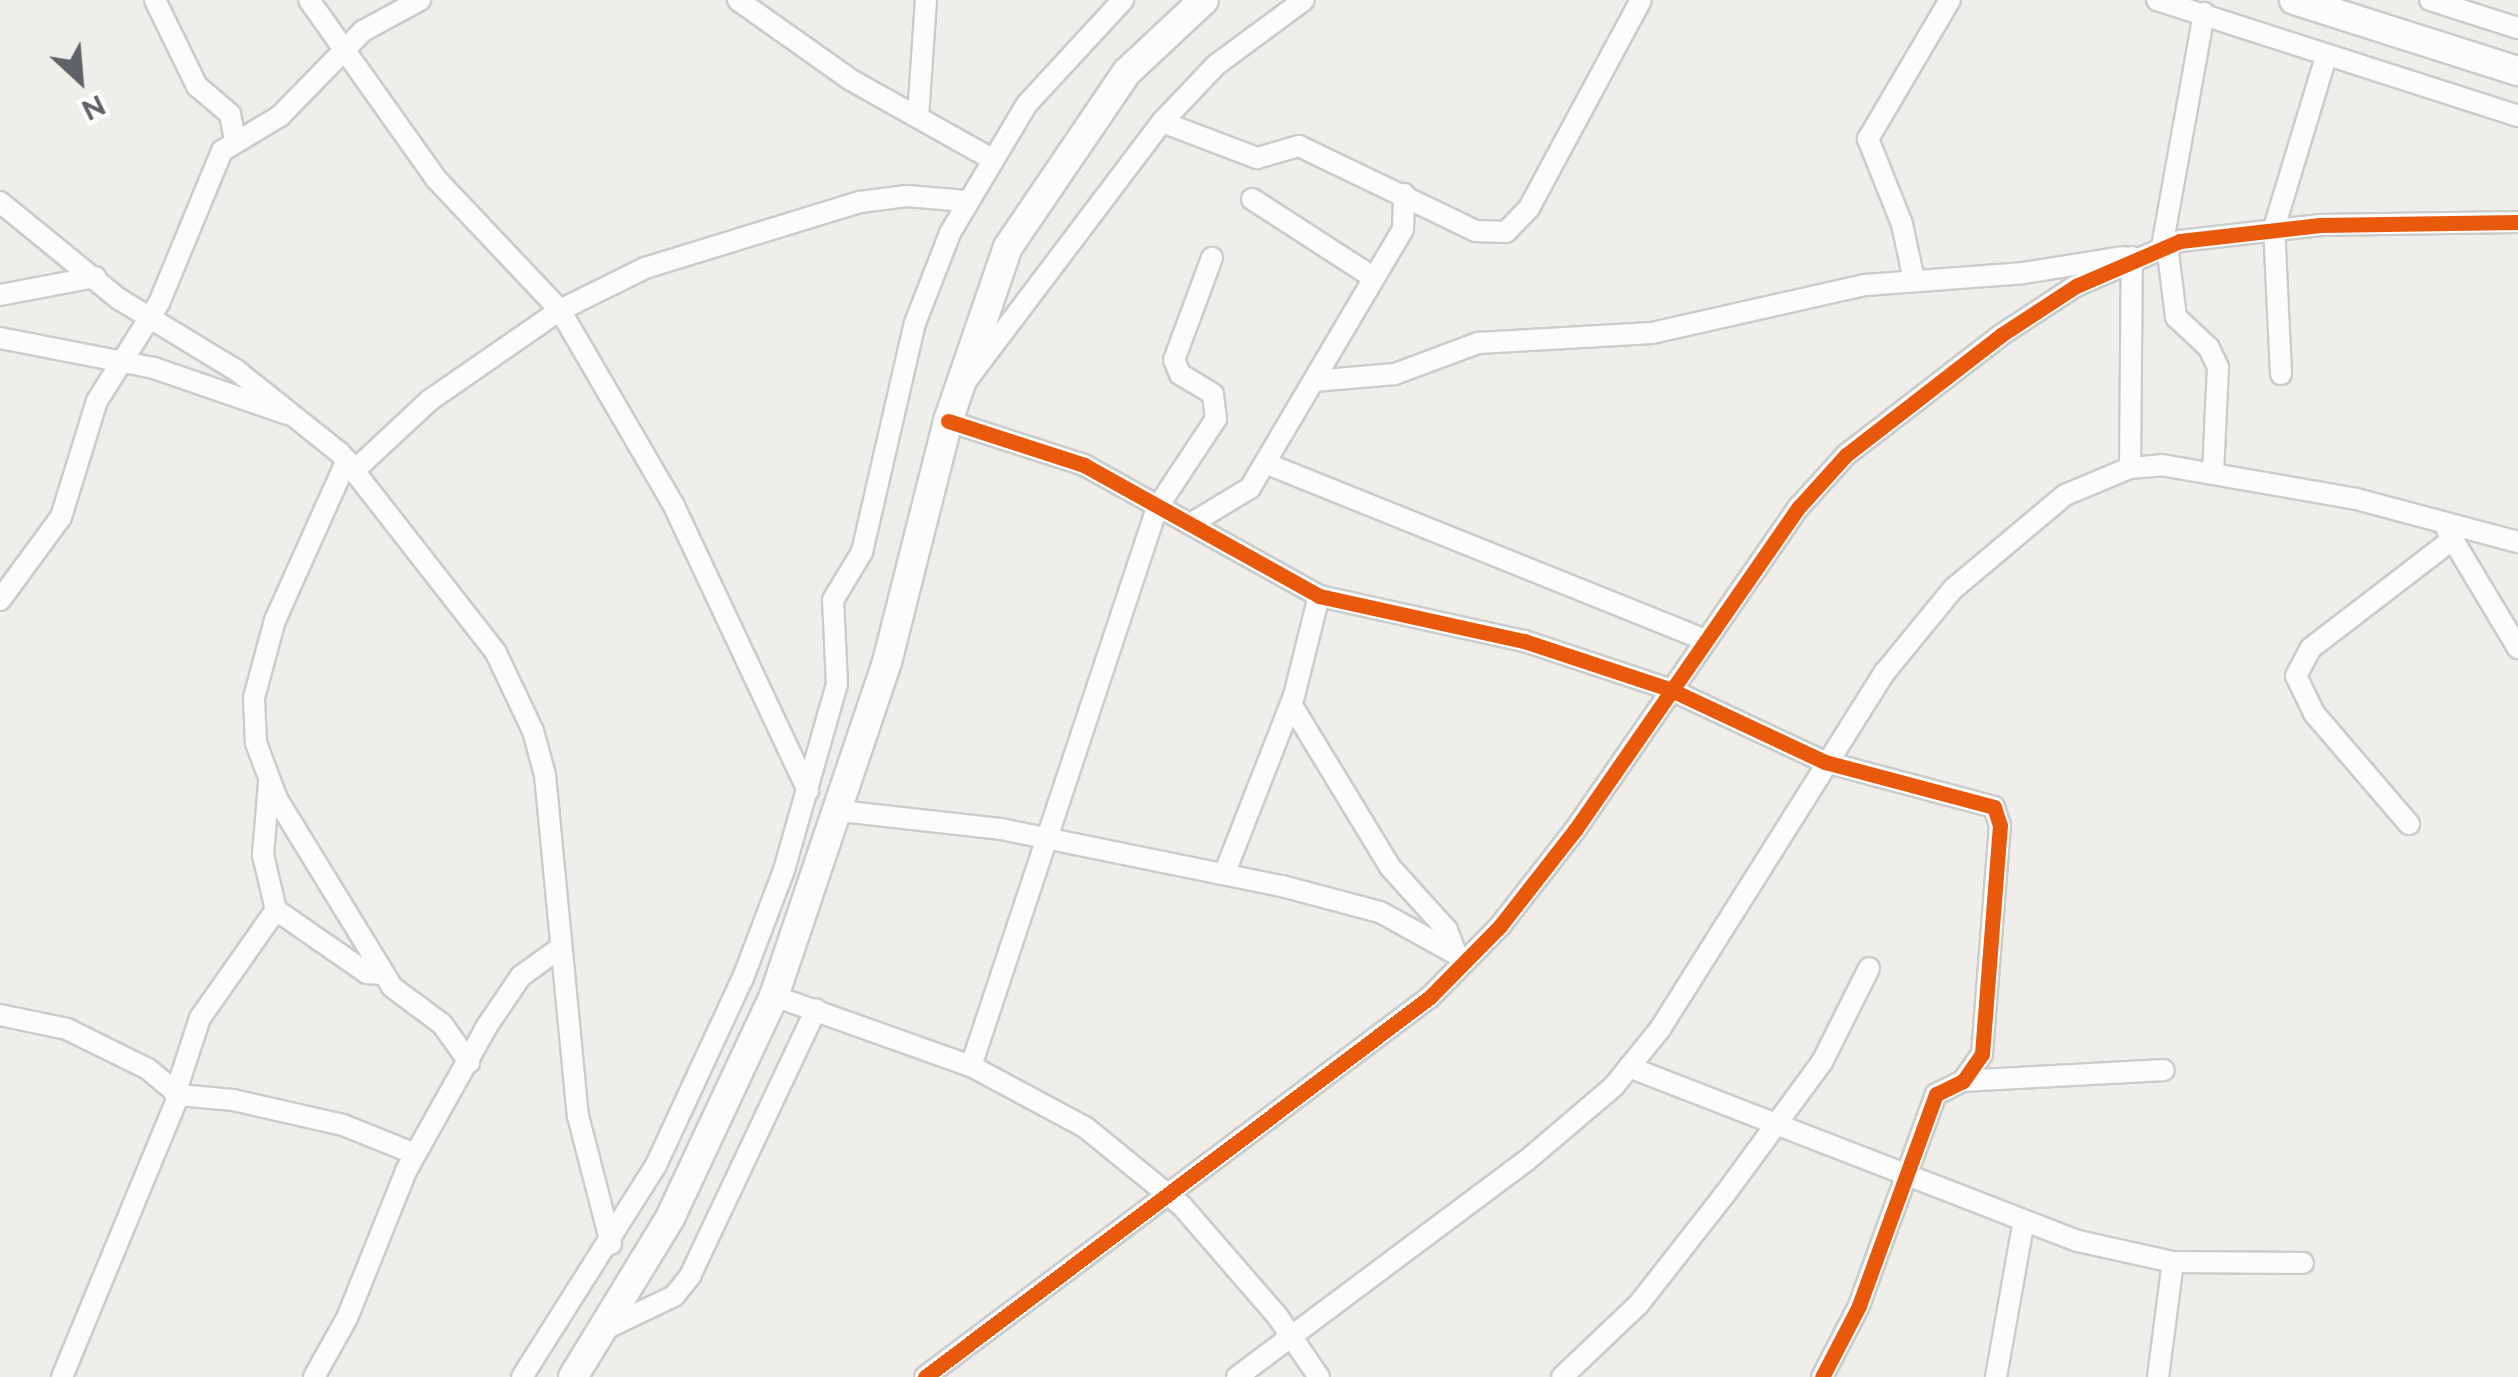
<!DOCTYPE html>
<style>
body{margin:0}
#map{position:relative;width:2518px;height:1377px;overflow:hidden;background:#efeeea;font-family:Raleway,sans-serif}
div>[style]{position:absolute}
.roads{filter:drop-shadow(2px 0 #cbcccc) drop-shadow(-2px 0 #cbcccc) drop-shadow(0 2px #cbcccc) drop-shadow(0 -2px #cbcccc)}
.minor>*{height:20px;margin:-10px;padding:0 10px;transform-origin:10px;border-radius:10px;background:#fdfcfc}
.secondary>*{height:28px;margin:-14px;padding:0 14px;transform-origin:14px;border-radius:14px;background:#fdfcfc}
.cycleway>*{height:15px;margin:-7.5px;padding:0 7.5px;transform-origin:7.5px;border-radius:7.5px;background:#e8590c}
span{translate:-50% -50%;white-space:nowrap;text-align:center;line-height:1.15;-webkit-text-stroke:9px #fff;paint-order:stroke}
.north{position:absolute;left:30px;top:30px;width:100px;height:100px;-webkit-text-stroke:8px #fff;paint-order:stroke;rotate:154deg;font-size:28px;font-weight:700;line-height:40px;text-align:center;color:#5f6368}
.north::after{content:'';display:block;margin:auto;width:35px;height:45px;background:#5f6368;clip-path:polygon(50% 0,100% 100%,50% 72%,0 100%)}
</style>
<div id="map">
<div class="roads">
<div class="minor">
<i style="left:155px;top:0;width:96px;rotate:64deg"></i>
<i style="left:197px;top:86px;width:43px;rotate:40.3deg"></i>
<i style="left:230px;top:114px;width:26px;rotate:79deg"></i>
<i style="left:309px;top:0;width:219px;rotate:54.6deg"></i>
<i style="left:436px;top:179px;width:180px;rotate:46.6deg"></i>
<i style="left:560px;top:310px;width:227px;rotate:59.8deg"></i>
<i style="left:674px;top:506px;width:315px;rotate:64.8deg"></i>
<i style="left:738px;top:0;width:138px;rotate:35.3deg"></i>
<i style="left:851px;top:80px;width:159px;rotate:29.3deg"></i>
<i style="left:2157px;top:0;width:379px;rotate:17.8deg"></i>
<i style="left:2430px;top:0;width:92px;rotate:17.7deg"></i>
<i style="left:918px;top:117px;width:117px;rotate:-86.1deg"></i>
<i style="left:1162px;top:122px;width:102px;rotate:20.8deg"></i>
<i style="left:1257px;top:158px;width:44px;rotate:-15.9deg"></i>
<i style="left:1299px;top:146px;width:196px;rotate:25.7deg"></i>
<i style="left:1476px;top:231px;width:30px;rotate:2deg"></i>
<i style="left:1506px;top:232px;width:33px;rotate:-46deg"></i>
<i style="left:1529px;top:208px;width:236px;rotate:-61.7deg"></i>
<i style="left:1252px;top:199px;width:145px;rotate:32.9deg"></i>
<i style="left:0;top:202px;width:154px;rotate:39.2deg"></i>
<i style="left:119px;top:299px;width:137px;rotate:31.3deg"></i>
<i style="left:236px;top:370px;width:133px;rotate:38.6deg"></i>
<i style="left:340px;top:453px;width:254px;rotate:52deg"></i>
<i style="left:496px;top:653px;width:86px;rotate:64.6deg"></i>
<i style="left:533px;top:731px;width:46px;rotate:74.7deg"></i>
<i style="left:545px;top:775px;width:343px;rotate:84.5deg"></i>
<i style="left:578px;top:1116px;width:132px;rotate:75.5deg"></i>
<i style="left:2167px;top:245px;width:73px;rotate:82.9deg"></i>
<i style="left:2176px;top:317px;width:45px;rotate:43.2deg"></i>
<i style="left:2209px;top:348px;width:21px;rotate:65deg"></i>
<i style="left:2218px;top:367px;width:105px;rotate:92.7deg"></i>
<i style="left:2162px;top:247px;width:238px;rotate:-79.8deg"></i>
<i style="left:1914px;top:280px;width:57px;rotate:-102.1deg"></i>
<i style="left:1902px;top:224px;width:92px;rotate:-111.8deg"></i>
<i style="left:1868px;top:139px;width:161px;rotate:-59.5deg"></i>
<i style="left:0;top:295px;width:97px;rotate:-10.7deg"></i>
<i style="left:0;top:338px;width:157px;rotate:11deg"></i>
<i style="left:154px;top:368px;width:141px;rotate:19.1deg"></i>
<i style="left:2281px;top:374px;width:146px;rotate:-92.7deg"></i>
<i style="left:2274px;top:228px;width:179px;rotate:-73.1deg"></i>
<i style="left:966px;top:381px;width:325px;rotate:-52.9deg"></i>
<i style="left:1162px;top:122px;width:79px;rotate:-46.5deg"></i>
<i style="left:1216px;top:65px;width:109px;rotate:-36.5deg"></i>
<i style="left:1314px;top:381px;width:81px;rotate:-4.9deg"></i>
<i style="left:1395px;top:374px;width:89px;rotate:-20.5deg"></i>
<i style="left:1478px;top:343px;width:174px;rotate:-3.3deg"></i>
<i style="left:1652px;top:333px;width:218px;rotate:-12.7deg"></i>
<i style="left:1865px;top:285px;width:158px;rotate:-4.3deg"></i>
<i style="left:2023px;top:273px;width:102px;rotate:-9deg"></i>
<i style="left:948px;top:421px;width:143px;rotate:17.9deg"></i>
<i style="left:1084px;top:465px;width:269px;rotate:29.1deg"></i>
<i style="left:1319px;top:596px;width:210px;rotate:12.4deg"></i>
<i style="left:1524px;top:641px;width:153px;rotate:18.3deg"></i>
<i style="left:1669px;top:689px;width:172px;rotate:25.1deg"></i>
<i style="left:1825px;top:762px;width:175px;rotate:14.9deg"></i>
<i style="left:1994px;top:807px;width:19px;rotate:72deg"></i>
<i style="left:2000px;top:825px;width:230px;rotate:94.5deg"></i>
<i style="left:1982px;top:1054px;width:33px;rotate:125deg"></i>
<i style="left:1963px;top:1081px;width:30px;rotate:154deg"></i>
<i style="left:1936px;top:1094px;width:226px;rotate:110deg"></i>
<i style="left:1859px;top:1306px;width:80px;rotate:117.5deg"></i>
<i style="left:347px;top:460px;width:175px;rotate:114.2deg"></i>
<i style="left:275px;top:620px;width:81px;rotate:105.1deg"></i>
<i style="left:254px;top:698px;width:45px;rotate:87.5deg"></i>
<i style="left:256px;top:743px;width:60px;rotate:69.4deg"></i>
<i style="left:277px;top:799px;width:220px;rotate:58.5deg"></i>
<i style="left:392px;top:987px;width:62px;rotate:36.5deg"></i>
<i style="left:442px;top:1024px;width:47px;rotate:54.6deg"></i>
<i style="left:1265px;top:463px;width:471px;rotate:21.9deg"></i>
<i style="left:2130px;top:468px;width:211px;rotate:-89.5deg"></i>
<i style="left:356px;top:469px;width:101px;rotate:-43deg"></i>
<i style="left:430px;top:400px;width:158px;rotate:-34.7deg"></i>
<i style="left:560px;top:310px;width:95px;rotate:-26.3deg"></i>
<i style="left:645px;top:268px;width:225px;rotate:-17.1deg"></i>
<i style="left:860px;top:202px;width:47px;rotate:-7.3deg"></i>
<i style="left:907px;top:196px;width:59px;rotate:4.8deg"></i>
<i style="left:1192px;top:523px;width:68px;rotate:-31.1deg"></i>
<i style="left:1250px;top:488px;width:301px;rotate:-59.4deg"></i>
<i style="left:1403px;top:229px;width:35px;rotate:-88deg"></i>
<i style="left:2447px;top:530px;width:138px;rotate:59deg"></i>
<i style="left:0;top:600px;width:103px;rotate:-53.7deg"></i>
<i style="left:61px;top:517px;width:121px;rotate:-72.8deg"></i>
<i style="left:97px;top:401px;width:116px;rotate:-57.7deg"></i>
<i style="left:159px;top:303px;width:165px;rotate:-67.5deg"></i>
<i style="left:222px;top:151px;width:68px;rotate:-31.1deg"></i>
<i style="left:280px;top:116px;width:119px;rotate:-45.7deg"></i>
<i style="left:363px;top:31px;width:65px;rotate:-28.5deg"></i>
<i style="left:1291px;top:704px;width:191px;rotate:58.7deg"></i>
<i style="left:1390px;top:867px;width:85px;rotate:47.9deg"></i>
<i style="left:1447px;top:930px;width:25px;rotate:69deg"></i>
<i style="left:269px;top:782px;width:73px;rotate:94.7deg"></i>
<i style="left:263px;top:855px;width:57px;rotate:76.7deg"></i>
<i style="left:276px;top:910px;width:111px;rotate:34.7deg"></i>
<i style="left:367px;top:973px;width:17px;rotate:3deg"></i>
<i style="left:840px;top:811px;width:162px;rotate:6.4deg"></i>
<i style="left:1001px;top:829px;width:287px;rotate:11.5deg"></i>
<i style="left:1282px;top:886px;width:101px;rotate:14.9deg"></i>
<i style="left:1380px;top:912px;width:97px;rotate:28.9deg"></i>
<i style="left:2409px;top:824px;width:146px;rotate:-130.6deg"></i>
<i style="left:2314px;top:713px;width:41px;rotate:-115.9deg"></i>
<i style="left:2296px;top:676px;width:32px;rotate:-62deg"></i>
<i style="left:2311px;top:648px;width:179px;rotate:-37.5deg"></i>
<i style="left:1225px;top:872px;width:189px;rotate:-68.6deg"></i>
<i style="left:1294px;top:696px;width:103px;rotate:-76deg"></i>
<i style="left:774px;top:996px;width:209px;rotate:19.6deg"></i>
<i style="left:971px;top:1066px;width:129px;rotate:28.2deg"></i>
<i style="left:1085px;top:1127px;width:125px;rotate:39.2deg"></i>
<i style="left:1182px;top:1206px;width:147px;rotate:49.1deg"></i>
<i style="left:1278px;top:1317px;width:73px;rotate:55.7deg"></i>
<i style="left:0;top:1015px;width:68px;rotate:11.8deg"></i>
<i style="left:67px;top:1029px;width:90px;rotate:26.3deg"></i>
<i style="left:148px;top:1069px;width:40px;rotate:40deg"></i>
<i style="left:179px;top:1095px;width:54px;rotate:5.3deg"></i>
<i style="left:233px;top:1100px;width:113px;rotate:12.8deg"></i>
<i style="left:343px;top:1125px;width:78px;rotate:21.9deg"></i>
<i style="left:971px;top:1066px;width:588px;rotate:-71.57deg"></i>
<i style="left:1157px;top:508px;width:107px;rotate:-56.5deg"></i>
<i style="left:1216px;top:419px;width:25px;rotate:-97deg"></i>
<i style="left:1213px;top:394px;width:39px;rotate:-149deg"></i>
<i style="left:1180px;top:374px;width:15px;rotate:-113deg"></i>
<i style="left:1174px;top:360px;width:109px;rotate:-69.6deg"></i>
<i style="left:1629px;top:1067px;width:482px;rotate:21.2deg"></i>
<i style="left:2078px;top:1241px;width:97px;rotate:12.5deg"></i>
<i style="left:2173px;top:1262px;width:130px;rotate:0.4deg"></i>
<i style="left:1963px;top:1081px;width:201px;rotate:-3.1deg"></i>
<i style="left:175px;top:1094px;width:80px;rotate:-71.8deg"></i>
<i style="left:200px;top:1018px;width:132px;rotate:-54.9deg"></i>
<i style="left:601px;top:1331px;width:81px;rotate:-25.6deg"></i>
<i style="left:674px;top:1296px;width:26px;rotate:-51deg"></i>
<i style="left:690px;top:1276px;width:295px;rotate:-64.7deg"></i>
<i style="left:62px;top:1377px;width:305px;rotate:-67.5deg"></i>
<i style="left:314px;top:1377px;width:68px;rotate:-60.8deg"></i>
<i style="left:347px;top:1318px;width:158px;rotate:-68.1deg"></i>
<i style="left:406px;top:1171px;width:166px;rotate:-60.8deg"></i>
<i style="left:487px;top:1026px;width:60px;rotate:-55.8deg"></i>
<i style="left:521px;top:976px;width:48px;rotate:-35.7deg"></i>
<i style="left:522px;top:1377px;width:251px;rotate:-57.7deg"></i>
<i style="left:656px;top:1165px;width:206px;rotate:-65.1deg"></i>
<i style="left:743px;top:978px;width:116px;rotate:-69.2deg"></i>
<i style="left:784px;top:870px;width:193px;rotate:-74.1deg"></i>
<i style="left:837px;top:684px;width:84px;rotate:-92.7deg"></i>
<i style="left:833px;top:600px;width:56px;rotate:-58.9deg"></i>
<i style="left:862px;top:552px;width:235px;rotate:-77deg"></i>
<i style="left:915px;top:323px;width:97px;rotate:-68.7deg"></i>
<i style="left:950px;top:233px;width:150px;rotate:-59.2deg"></i>
<i style="left:1027px;top:104px;width:142px;rotate:-47.3deg"></i>
<i style="left:925px;top:1377px;width:632px;rotate:-36.96deg"></i>
<i style="left:1430px;top:997px;width:100px;rotate:-45.4deg"></i>
<i style="left:1500px;top:926px;width:122px;rotate:-52deg"></i>
<i style="left:1575px;top:830px;width:393px;rotate:-55.3deg"></i>
<i style="left:1799px;top:507px;width:70px;rotate:-47.9deg"></i>
<i style="left:1846px;top:455px;width:196px;rotate:-37.7deg"></i>
<i style="left:2001px;top:335px;width:90px;rotate:-33.2deg"></i>
<i style="left:2076px;top:286px;width:113px;rotate:-23.4deg"></i>
<i style="left:2180px;top:241px;width:141px;rotate:-6.5deg"></i>
<i style="left:2320px;top:225px;width:198px;rotate:-0.9deg"></i>
<i style="left:1237px;top:1377px;width:361px;rotate:-36.8deg"></i>
<i style="left:1526px;top:1161px;width:116px;rotate:-40.4deg"></i>
<i style="left:1614px;top:1086px;width:73px;rotate:-51.1deg"></i>
<i style="left:1660px;top:1029px;width:422px;rotate:-57.8deg"></i>
<i style="left:1885px;top:672px;width:107px;rotate:-50.7deg"></i>
<i style="left:1953px;top:589px;width:146px;rotate:-40deg"></i>
<i style="left:2065px;top:495px;width:70px;rotate:-22.6deg"></i>
<i style="left:2130px;top:468px;width:32px;rotate:-5deg"></i>
<i style="left:2162px;top:465px;width:197px;rotate:9.9deg"></i>
<i style="left:2356px;top:499px;width:168px;rotate:14.9deg"></i>
<i style="left:1562px;top:1377px;width:105px;rotate:-43.5deg"></i>
<i style="left:1638px;top:1305px;width:141px;rotate:-51.9deg"></i>
<i style="left:1725px;top:1194px;width:164px;rotate:-53.7deg"></i>
<i style="left:1822px;top:1062px;width:105px;rotate:-63.4deg"></i>
<i style="left:1996px;top:1377px;width:154px;rotate:-79.9deg"></i>
<i style="left:2158px;top:1377px;width:116px;rotate:-82.6deg"></i>
</div>
<div class="secondary">
<i style="left:2294px;top:0;width:235px;rotate:17.6deg"></i>
<i style="left:573px;top:1377px;width:186px;rotate:-58.6deg"></i>
<i style="left:670px;top:1218px;width:245px;rotate:-64.9deg"></i>
<i style="left:774px;top:996px;width:353px;rotate:-71.3deg"></i>
<i style="left:887px;top:662px;width:249px;rotate:-75.8deg"></i>
<i style="left:948px;top:421px;width:184px;rotate:-71deg"></i>
<i style="left:1008px;top:247px;width:212px;rotate:-55.8deg"></i>
<i style="left:1127px;top:72px;width:105px;rotate:-43.1deg"></i>
</div>
</div>
<div class="cycleway">
<i style="left:948px;top:421px;width:143px;rotate:17.9deg"></i>
<i style="left:1084px;top:465px;width:269px;rotate:29.1deg"></i>
<i style="left:1319px;top:596px;width:210px;rotate:12.4deg"></i>
<i style="left:1524px;top:641px;width:153px;rotate:18.3deg"></i>
<i style="left:1669px;top:689px;width:172px;rotate:25.1deg"></i>
<i style="left:1825px;top:762px;width:175px;rotate:14.9deg"></i>
<i style="left:1994px;top:807px;width:19px;rotate:72deg"></i>
<i style="left:2000px;top:825px;width:230px;rotate:94.5deg"></i>
<i style="left:1982px;top:1054px;width:33px;rotate:125deg"></i>
<i style="left:1963px;top:1081px;width:30px;rotate:154deg"></i>
<i style="left:1936px;top:1094px;width:226px;rotate:110deg"></i>
<i style="left:1859px;top:1306px;width:80px;rotate:117.5deg"></i>
<i style="left:925px;top:1377px;width:632px;rotate:-36.96deg"></i>
<i style="left:1430px;top:997px;width:100px;rotate:-45.4deg"></i>
<i style="left:1500px;top:926px;width:122px;rotate:-52deg"></i>
<i style="left:1575px;top:830px;width:393px;rotate:-55.3deg"></i>
<i style="left:1799px;top:507px;width:70px;rotate:-47.9deg"></i>
<i style="left:1846px;top:455px;width:196px;rotate:-37.7deg"></i>
<i style="left:2001px;top:335px;width:90px;rotate:-33.2deg"></i>
<i style="left:2076px;top:286px;width:113px;rotate:-23.4deg"></i>
<i style="left:2180px;top:241px;width:141px;rotate:-6.5deg"></i>
<i style="left:2320px;top:225px;width:198px;rotate:-0.9deg"></i>
</div>
<div class="north">N</div>
</div>
